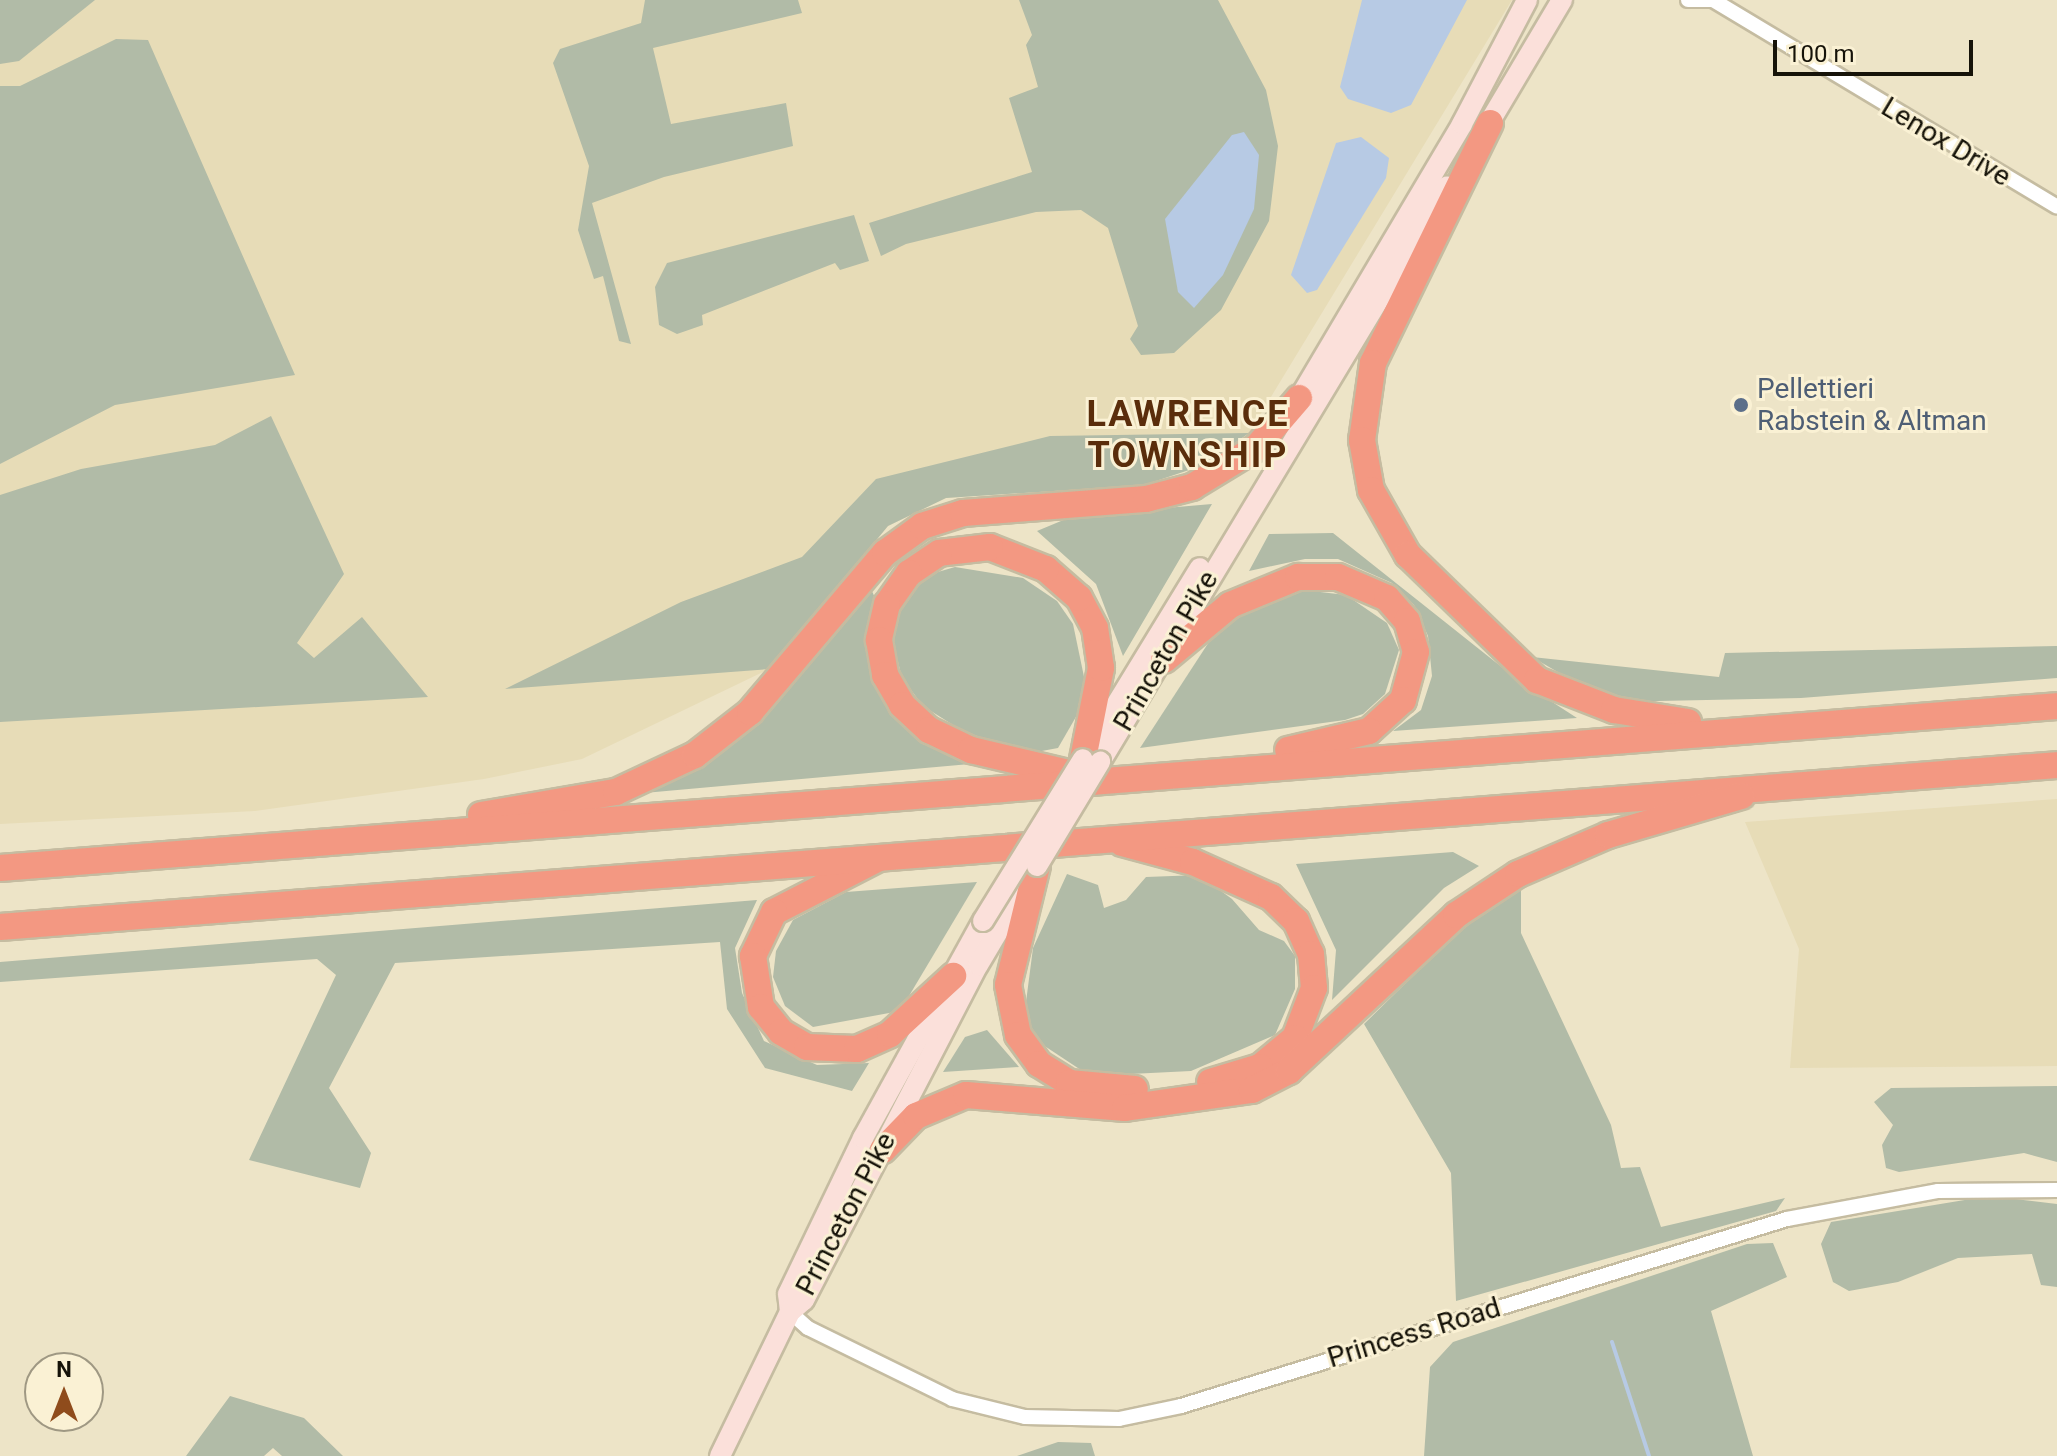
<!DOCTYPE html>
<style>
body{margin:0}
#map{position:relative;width:2057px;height:1456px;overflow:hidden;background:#ede4c7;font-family:Roboto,sans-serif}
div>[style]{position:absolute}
.built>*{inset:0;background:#e7dcb7}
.green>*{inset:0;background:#b1bba7}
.water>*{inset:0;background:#b7cae4}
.stream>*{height:4px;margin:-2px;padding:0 2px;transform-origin:2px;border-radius:2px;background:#b7cae4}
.roads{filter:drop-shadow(2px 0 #c5bca1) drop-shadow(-2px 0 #c5bca1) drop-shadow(0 2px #c5bca1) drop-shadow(0 -2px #c5bca1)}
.minor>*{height:14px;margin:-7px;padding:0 7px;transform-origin:7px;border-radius:7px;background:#fff}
.secondary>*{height:20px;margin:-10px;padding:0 10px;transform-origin:10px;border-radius:10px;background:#fbe0da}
.motorway>*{height:26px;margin:-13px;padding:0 13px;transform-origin:13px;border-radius:13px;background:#f39882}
.bridges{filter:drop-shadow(2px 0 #c5bca1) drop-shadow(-2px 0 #c5bca1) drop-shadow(0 2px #c5bca1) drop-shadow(0 -2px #c5bca1)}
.secondary-bridge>*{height:20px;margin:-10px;padding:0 10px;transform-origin:10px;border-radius:10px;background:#fbe0da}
.dots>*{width:22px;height:22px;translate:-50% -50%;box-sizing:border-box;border:4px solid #faf1d4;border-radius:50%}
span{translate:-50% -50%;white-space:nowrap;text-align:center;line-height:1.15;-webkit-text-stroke:6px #faf1d4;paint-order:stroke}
.street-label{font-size:28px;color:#161309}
.service-label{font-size:28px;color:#4e5e75}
.left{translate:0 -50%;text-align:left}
.district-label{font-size:36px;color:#5a2d0b;font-weight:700;letter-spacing:2px}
.north{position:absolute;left:24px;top:1352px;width:80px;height:80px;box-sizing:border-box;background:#faf1d4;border:2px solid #9f9883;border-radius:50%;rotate:0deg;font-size:22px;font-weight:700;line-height:32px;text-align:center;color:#161309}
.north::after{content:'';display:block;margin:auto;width:28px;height:36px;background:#8f4c1c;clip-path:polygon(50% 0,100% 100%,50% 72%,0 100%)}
.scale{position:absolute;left:1773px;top:40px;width:200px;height:36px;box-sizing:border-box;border:4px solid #161309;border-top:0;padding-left:10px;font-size:24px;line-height:28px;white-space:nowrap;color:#161309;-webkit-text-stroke:6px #faf1d4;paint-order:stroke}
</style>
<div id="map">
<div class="built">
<i style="clip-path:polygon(0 0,1512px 0,1249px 433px,1204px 465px,1144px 485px,946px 498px,888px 526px,769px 669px,582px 759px,484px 779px,255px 811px,0 824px)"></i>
<i style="clip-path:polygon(2057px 799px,2057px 1066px,1790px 1068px,1799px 949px,1745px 822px)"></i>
</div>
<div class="green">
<i style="clip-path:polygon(0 0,95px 0,19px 61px,0 64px)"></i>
<i style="clip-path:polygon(645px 0,798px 0,802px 13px,653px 48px,671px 124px,786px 103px,793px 146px,664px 177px,592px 203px,631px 344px,619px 341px,603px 276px,594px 279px,578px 230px,589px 166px,553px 63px,560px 49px,641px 23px)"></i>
<i style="clip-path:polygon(1019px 0,1218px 0,1266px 90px,1278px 146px,1269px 221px,1221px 310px,1174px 353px,1141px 355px,1130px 339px,1138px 326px,1108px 228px,1081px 210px,1036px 212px,906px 244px,881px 256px,869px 223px,1032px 172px,1009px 98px,1038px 87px,1026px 45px,1032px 35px)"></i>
<i style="clip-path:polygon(116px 39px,148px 40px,295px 375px,115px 405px,0 464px,0 86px,20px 86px)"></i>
<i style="clip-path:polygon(854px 215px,869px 261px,840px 270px,835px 263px,702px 315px,703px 325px,677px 334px,659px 325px,655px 287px,667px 263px)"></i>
<i style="clip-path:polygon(271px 416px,344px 574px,297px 643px,314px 658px,362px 617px,428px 697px,0 722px,0 495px,81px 469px,215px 445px)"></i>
<i style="clip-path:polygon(1249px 433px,1204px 465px,1144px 485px,946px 498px,888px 526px,769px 669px,505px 689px,681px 602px,802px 557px,876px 479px,1050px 436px)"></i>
<i style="clip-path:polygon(1212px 504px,1123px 656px,1096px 584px,1037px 531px,1073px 516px)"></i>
<i style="clip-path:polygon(1333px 533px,1518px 680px,1577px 718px,1393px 731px,1421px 710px,1432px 676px,1428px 636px,1414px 605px,1392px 583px,1338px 559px,1305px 559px,1249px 571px,1269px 534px)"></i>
<i style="clip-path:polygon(955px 567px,1023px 578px,1057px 601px,1073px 624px,1088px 696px,1058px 748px,1020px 755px,972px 737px,923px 706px,902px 678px,892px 638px,905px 595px,924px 576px)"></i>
<i style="clip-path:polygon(871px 589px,876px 600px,868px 662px,878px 693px,918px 737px,970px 764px,644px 793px,732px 744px)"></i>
<i style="clip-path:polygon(1303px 590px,1346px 595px,1387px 623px,1399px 650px,1385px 694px,1363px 714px,1345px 720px,1140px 748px,1220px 625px,1258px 603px)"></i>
<i style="clip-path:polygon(2057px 646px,2057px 678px,1801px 698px,1609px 702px,1532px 657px,1719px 677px,1725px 653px)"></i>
<i style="clip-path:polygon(1453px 852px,1479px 866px,1444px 888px,1332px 1000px,1336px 950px,1296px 864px)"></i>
<i style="clip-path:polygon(1067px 874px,1098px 885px,1104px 908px,1126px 900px,1146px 877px,1199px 875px,1232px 899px,1259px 930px,1284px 941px,1295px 956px,1295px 989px,1275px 1035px,1191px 1071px,1090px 1076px,1034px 1039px,1026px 1002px,1033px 948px)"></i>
<i style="clip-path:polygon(977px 882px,900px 1011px,813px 1027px,785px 1006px,773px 977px,776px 951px,793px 920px,846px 892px)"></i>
<i style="clip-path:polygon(1521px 888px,1521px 933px,1611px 1125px,1621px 1168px,1640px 1167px,1661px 1227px,1785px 1198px,1776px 1211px,1456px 1301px,1451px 1173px,1364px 1024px,1468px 922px)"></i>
<i style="clip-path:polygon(757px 900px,735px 948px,742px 993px,764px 1041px,817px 1065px,869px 1063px,852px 1091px,765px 1068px,727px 1009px,720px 942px,395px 963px,329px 1088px,371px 1153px,360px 1188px,249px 1160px,336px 975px,317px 959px,0 982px,0 962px)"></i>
<i style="clip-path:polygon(987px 1030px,1019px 1067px,943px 1072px,965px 1037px)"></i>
<i style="clip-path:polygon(2057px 1086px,2057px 1162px,2024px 1153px,1899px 1172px,1886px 1168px,1882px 1145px,1893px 1125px,1874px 1102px,1891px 1088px)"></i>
<i style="clip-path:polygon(1989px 1196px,2057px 1204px,2057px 1287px,2041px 1285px,2032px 1254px,1958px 1258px,1898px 1282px,1849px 1291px,1833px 1282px,1821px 1244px,1831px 1222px)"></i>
<i style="clip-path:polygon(1773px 1243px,1787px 1277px,1711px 1311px,1753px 1456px,1424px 1456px,1430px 1367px,1453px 1342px,1747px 1244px)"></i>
<i style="clip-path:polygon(230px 1396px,304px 1418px,343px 1456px,282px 1456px,273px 1448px,264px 1456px,186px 1456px)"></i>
<i style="clip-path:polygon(1058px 1442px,1091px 1443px,1095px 1456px,1017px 1456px)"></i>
</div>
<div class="water">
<i style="clip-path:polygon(1362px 0,1467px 0,1411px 105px,1391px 113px,1348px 99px,1340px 87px)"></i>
<i style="clip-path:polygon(1244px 132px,1259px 155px,1254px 209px,1223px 275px,1194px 308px,1178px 292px,1165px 219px,1232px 135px)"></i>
<i style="clip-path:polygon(1361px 137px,1389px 158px,1386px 178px,1317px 290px,1307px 293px,1291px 275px,1336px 143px)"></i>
</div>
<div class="stream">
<i style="left:1612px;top:1342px;width:120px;rotate:72deg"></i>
</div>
<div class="roads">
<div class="minor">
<i style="left:1688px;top:0;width:24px"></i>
<i style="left:1713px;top:0;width:401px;rotate:31deg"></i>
<i style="left:790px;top:1312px;width:24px;rotate:42deg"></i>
<i style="left:808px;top:1328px;width:161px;rotate:26.2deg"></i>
<i style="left:952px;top:1399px;width:75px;rotate:13.9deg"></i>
<i style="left:1025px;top:1417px;width:94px;rotate:1.2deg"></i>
<i style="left:1119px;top:1419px;width:63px;rotate:-11.8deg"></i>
<i style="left:1181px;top:1406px;width:634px;rotate:-17.15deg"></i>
<i style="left:1787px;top:1219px;width:154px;rotate:-10.5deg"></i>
<i style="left:1938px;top:1191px;width:119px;rotate:-0.5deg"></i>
</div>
<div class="secondary">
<i style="left:1483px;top:133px;width:155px;rotate:-59.3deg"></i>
<i style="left:1293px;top:409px;width:331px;rotate:-59.3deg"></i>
<i style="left:1462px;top:124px;width:140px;rotate:-62.3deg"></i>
<i style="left:1089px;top:749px;width:212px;rotate:-58.5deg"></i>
<i style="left:1100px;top:762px;width:672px;rotate:-58.93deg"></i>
<i style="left:790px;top:1312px;width:18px;rotate:-96deg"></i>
<i style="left:788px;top:1294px;width:173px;rotate:-64.3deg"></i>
<i style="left:863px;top:1138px;width:248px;rotate:-61.1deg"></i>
<i style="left:720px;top:1456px;width:160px;rotate:-64.1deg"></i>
<i style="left:790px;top:1312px;width:18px;rotate:-41deg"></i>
<i style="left:804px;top:1300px;width:377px;rotate:-62.6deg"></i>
<i style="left:978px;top:965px;width:100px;rotate:-59.3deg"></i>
</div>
<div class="motorway">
<i style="left:1490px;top:123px;width:267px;rotate:116deg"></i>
<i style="left:1373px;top:363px;width:78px;rotate:98.1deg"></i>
<i style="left:1362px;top:440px;width:51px;rotate:79.8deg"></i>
<i style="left:1371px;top:490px;width:75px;rotate:60.4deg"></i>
<i style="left:1408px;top:555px;width:180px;rotate:44.1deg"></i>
<i style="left:1537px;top:680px;width:83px;rotate:21.3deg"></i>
<i style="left:1614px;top:710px;width:75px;rotate:9.2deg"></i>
<i style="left:1164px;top:660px;width:86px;rotate:-39.8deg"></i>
<i style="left:1230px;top:605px;width:74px;rotate:-22.4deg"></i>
<i style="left:1298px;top:577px;width:40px"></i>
<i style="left:1338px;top:577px;width:53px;rotate:23.2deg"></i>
<i style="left:1387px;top:598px;width:30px;rotate:49deg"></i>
<i style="left:1407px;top:621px;width:32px;rotate:74deg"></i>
<i style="left:1416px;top:652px;width:50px;rotate:105.2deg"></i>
<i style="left:1403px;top:700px;width:46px;rotate:137.6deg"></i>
<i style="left:1369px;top:731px;width:83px;rotate:166.8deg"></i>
<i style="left:1083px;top:759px;width:93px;rotate:-78.8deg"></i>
<i style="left:1101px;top:668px;width:40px;rotate:-98.5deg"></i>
<i style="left:1095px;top:628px;width:34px;rotate:-118deg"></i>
<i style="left:1079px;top:598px;width:44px;rotate:-138.7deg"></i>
<i style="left:1046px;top:569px;width:60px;rotate:-158.6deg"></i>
<i style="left:990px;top:547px;width:51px;rotate:173.3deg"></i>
<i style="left:939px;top:553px;width:36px;rotate:146deg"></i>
<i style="left:909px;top:573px;width:38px;rotate:125deg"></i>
<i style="left:887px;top:604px;width:37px;rotate:103deg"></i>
<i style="left:879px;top:640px;width:36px;rotate:80deg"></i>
<i style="left:885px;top:675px;width:34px;rotate:60deg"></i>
<i style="left:902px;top:705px;width:37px;rotate:43deg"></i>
<i style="left:929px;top:730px;width:47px;rotate:25.5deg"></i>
<i style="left:971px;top:750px;width:117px;rotate:13.3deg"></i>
<i style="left:481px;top:815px;width:137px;rotate:-9.7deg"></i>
<i style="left:616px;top:792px;width:87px;rotate:-25.1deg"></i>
<i style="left:695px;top:755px;width:70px;rotate:-38deg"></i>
<i style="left:750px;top:712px;width:209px;rotate:-49.7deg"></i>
<i style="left:885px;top:553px;width:46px;rotate:-36.1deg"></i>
<i style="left:922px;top:526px;width:43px;rotate:-17.6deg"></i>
<i style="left:963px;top:513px;width:184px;rotate:-4.4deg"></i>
<i style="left:1146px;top:499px;width:48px;rotate:-14.6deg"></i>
<i style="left:1192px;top:487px;width:75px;rotate:-31.4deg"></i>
<i style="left:1256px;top:448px;width:66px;rotate:-49.3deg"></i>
<i style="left:1122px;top:843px;width:73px;rotate:15deg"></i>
<i style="left:1193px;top:862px;width:85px;rotate:24.2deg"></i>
<i style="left:1271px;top:897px;width:35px;rotate:44deg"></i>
<i style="left:1296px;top:921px;width:36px;rotate:66deg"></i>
<i style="left:1311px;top:954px;width:34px;rotate:85deg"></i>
<i style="left:1314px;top:988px;width:53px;rotate:110.8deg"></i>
<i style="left:1295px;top:1038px;width:45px;rotate:140.4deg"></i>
<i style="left:1260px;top:1067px;width:52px;rotate:163.3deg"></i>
<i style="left:879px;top:858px;width:118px;rotate:152.8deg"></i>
<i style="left:774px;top:912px;width:49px;rotate:115.5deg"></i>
<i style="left:753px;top:956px;width:52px;rotate:81.1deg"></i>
<i style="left:761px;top:1007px;width:32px;rotate:51deg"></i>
<i style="left:781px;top:1032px;width:30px;rotate:30deg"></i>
<i style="left:807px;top:1047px;width:50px;rotate:2.3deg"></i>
<i style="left:857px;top:1049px;width:36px;rotate:-24deg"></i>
<i style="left:890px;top:1034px;width:86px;rotate:-42.6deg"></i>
<i style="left:1037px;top:866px;width:122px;rotate:103.7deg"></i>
<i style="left:1008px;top:985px;width:51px;rotate:78.7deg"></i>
<i style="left:1018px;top:1035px;width:36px;rotate:54deg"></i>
<i style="left:1039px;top:1064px;width:36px;rotate:32deg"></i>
<i style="left:1069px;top:1083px;width:66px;rotate:5.2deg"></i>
<i style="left:0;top:868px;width:2063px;rotate:-4.5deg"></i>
<i style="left:0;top:927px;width:2063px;rotate:-4.5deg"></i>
<i style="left:883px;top:1150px;width:47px;rotate:-45.9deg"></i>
<i style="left:916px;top:1116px;width:54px;rotate:-22.8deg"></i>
<i style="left:966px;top:1095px;width:160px;rotate:4.7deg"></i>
<i style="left:1125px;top:1108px;width:128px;rotate:-8.1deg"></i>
<i style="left:1252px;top:1090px;width:42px;rotate:-27.2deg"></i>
<i style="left:1289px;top:1071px;width:229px;rotate:-43deg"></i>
<i style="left:1456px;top:915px;width:74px;rotate:-33.5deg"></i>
<i style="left:1518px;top:874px;width:98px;rotate:-23.4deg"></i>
<i style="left:1608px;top:835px;width:139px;rotate:-16.3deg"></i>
</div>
</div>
<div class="bridges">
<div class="secondary-bridge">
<i style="left:1037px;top:866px;width:122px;rotate:-58.8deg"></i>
<i style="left:983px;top:921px;width:190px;rotate:-58.3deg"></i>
</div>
</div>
<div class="dots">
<i style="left:1741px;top:405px;background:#5c6f8a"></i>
</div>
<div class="street-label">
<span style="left:1946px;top:142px;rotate:31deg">Lenox Drive</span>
<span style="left:1166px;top:651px;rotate:-60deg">Princeton Pike</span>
<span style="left:846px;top:1214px;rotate:-62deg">Princeton Pike</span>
<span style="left:1414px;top:1333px;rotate:-17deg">Princess Road</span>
</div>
<div class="service-label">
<span class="left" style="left:1757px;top:405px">Pellettieri<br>Rabstein &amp; Altman</span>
</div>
<div class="district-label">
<span style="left:1188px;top:435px">LAWRENCE<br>TOWNSHIP</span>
</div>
<div class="north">N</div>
<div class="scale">100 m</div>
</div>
